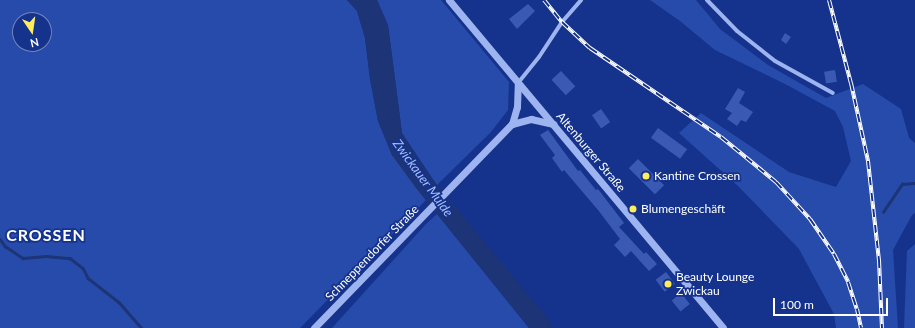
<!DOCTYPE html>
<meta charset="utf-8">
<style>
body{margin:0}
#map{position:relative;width:915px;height:328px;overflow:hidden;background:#15338c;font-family:Lato,sans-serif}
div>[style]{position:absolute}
.green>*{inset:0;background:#274bab}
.water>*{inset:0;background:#1d3476}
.stream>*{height:2.5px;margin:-1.25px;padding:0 1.25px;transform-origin:1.25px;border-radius:1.25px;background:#1d3476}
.building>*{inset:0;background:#3959b3;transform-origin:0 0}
.minor>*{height:4px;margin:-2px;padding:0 2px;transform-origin:2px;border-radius:2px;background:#9eb4f0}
.tertiary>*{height:7px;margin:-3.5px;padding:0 3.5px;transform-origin:3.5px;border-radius:3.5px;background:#9eb4f0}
.rail>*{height:4px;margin-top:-2px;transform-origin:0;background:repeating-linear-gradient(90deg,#15338c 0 8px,#fff 0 16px);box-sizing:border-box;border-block:1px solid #fff}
.dots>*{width:11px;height:11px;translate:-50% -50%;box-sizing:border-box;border:2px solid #15338c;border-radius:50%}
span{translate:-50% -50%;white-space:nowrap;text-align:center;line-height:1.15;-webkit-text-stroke:3.5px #15338c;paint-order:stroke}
.street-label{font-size:12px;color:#fff}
.poi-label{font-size:12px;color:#fff}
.left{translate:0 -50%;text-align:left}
.water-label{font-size:13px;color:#aabff7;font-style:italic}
.district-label{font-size:16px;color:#fff;font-weight:700;letter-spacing:1px}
.north{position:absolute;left:12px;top:12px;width:40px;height:40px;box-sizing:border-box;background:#15338c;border:1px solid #7385ba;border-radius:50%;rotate:167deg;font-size:11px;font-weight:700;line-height:16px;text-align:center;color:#fff}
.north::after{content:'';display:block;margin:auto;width:14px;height:18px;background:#ffed5c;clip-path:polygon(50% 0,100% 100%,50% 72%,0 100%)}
.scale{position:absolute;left:773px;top:298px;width:115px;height:18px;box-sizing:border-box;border:2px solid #fff;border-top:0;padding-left:5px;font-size:12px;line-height:14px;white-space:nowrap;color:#fff;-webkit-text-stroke:3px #15338c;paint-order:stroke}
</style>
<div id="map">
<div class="green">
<i style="clip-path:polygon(evenodd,0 0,347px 0,357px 11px,365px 38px,370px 79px,378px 121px,392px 155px,426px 200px,300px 328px,0 328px,0 0,20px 20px,44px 20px,44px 44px,20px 44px,20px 20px)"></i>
<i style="clip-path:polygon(377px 0,441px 0,509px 82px,508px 110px,491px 132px,437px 185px,402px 133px,388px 25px)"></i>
<i style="clip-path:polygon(650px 0,696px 0,720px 29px,768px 65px,826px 98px,863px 84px,901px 109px,909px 138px,915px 143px,915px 213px,912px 215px,893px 250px,898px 328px,836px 328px,834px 314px,799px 249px,738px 186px,679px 133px,701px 113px,789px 172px,836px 187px,851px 161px,843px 127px,835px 111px,785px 84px,715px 50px,680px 21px)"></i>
<i style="clip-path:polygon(437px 214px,529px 328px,332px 328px,426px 224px)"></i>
<i style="clip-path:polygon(915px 244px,915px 328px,904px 328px,907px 251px)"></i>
</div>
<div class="water">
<i style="clip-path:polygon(347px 0,377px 0,388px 25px,402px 133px,428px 174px,545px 315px,553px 328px,529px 328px,416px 188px,392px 155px,378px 121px,370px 79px,365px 38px,357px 11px)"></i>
</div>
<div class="stream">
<i style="left:883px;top:212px;width:34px;rotate:-56deg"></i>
<i style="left:902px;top:184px;width:13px;rotate:-4deg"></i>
<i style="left:0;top:239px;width:9px;rotate:54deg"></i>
<i style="left:5px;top:246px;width:22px;rotate:34deg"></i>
<i style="left:23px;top:258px;width:23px;rotate:-5deg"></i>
<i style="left:46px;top:256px;width:24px;rotate:5deg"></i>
<i style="left:70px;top:258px;width:16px;rotate:38deg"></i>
<i style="left:83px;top:268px;width:11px;rotate:63deg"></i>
<i style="left:88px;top:278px;width:39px;rotate:38deg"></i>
<i style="left:119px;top:302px;width:35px;rotate:49deg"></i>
</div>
<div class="building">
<i style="clip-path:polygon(528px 4px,535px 11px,517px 29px,509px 19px)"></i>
<i style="clip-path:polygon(785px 33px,791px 37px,786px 44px,781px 40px)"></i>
<i style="left:835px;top:70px;width:12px;height:11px;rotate:81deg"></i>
<i style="left:561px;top:71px;width:21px;height:13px;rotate:47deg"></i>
<i style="clip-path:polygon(738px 88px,745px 92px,739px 103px,753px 112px,746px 122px,741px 120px,737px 126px,727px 119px,732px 113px,725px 109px)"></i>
<i style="left:601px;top:109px;width:16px;height:11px;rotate:55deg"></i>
<i style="left:658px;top:128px;width:36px;height:12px;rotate:36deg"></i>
<i style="clip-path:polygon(548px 130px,578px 171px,580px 170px,596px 190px,598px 189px,624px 223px,619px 227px,644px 254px,646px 252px,657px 264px,649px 271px,631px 251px,625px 257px,614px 245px,620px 239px,598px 210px,564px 170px,562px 172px,552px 158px,555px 155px,540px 135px)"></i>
<i style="left:638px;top:159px;width:37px;height:13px;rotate:45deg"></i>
<i style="left:666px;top:272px;width:15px;height:13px;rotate:53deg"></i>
<i style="left:681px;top:293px;width:14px;height:12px;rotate:51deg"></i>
</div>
<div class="minor">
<i style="left:707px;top:0;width:43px;rotate:45.9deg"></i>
<i style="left:737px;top:31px;width:48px;rotate:38.3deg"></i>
<i style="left:775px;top:61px;width:66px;rotate:28.9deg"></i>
<i style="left:518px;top:83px;width:33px;rotate:-51deg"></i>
<i style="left:539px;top:57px;width:42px;rotate:-56.7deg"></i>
<i style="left:562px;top:22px;width:29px;rotate:-49deg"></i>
</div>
<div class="tertiary">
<i style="left:449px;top:0;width:427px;rotate:50.1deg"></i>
<i style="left:512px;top:124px;width:20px;rotate:-15deg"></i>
<i style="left:531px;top:119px;width:23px;rotate:13deg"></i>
<i style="left:314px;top:328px;width:284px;rotate:-45.9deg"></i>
<i style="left:512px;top:124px;width:18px;rotate:-74deg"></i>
<i style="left:517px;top:107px;width:23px;rotate:-88deg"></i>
</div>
<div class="rail">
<i style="left:544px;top:0;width:28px;rotate:51deg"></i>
<i style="left:562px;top:22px;width:38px;rotate:43deg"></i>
<i style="left:590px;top:48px;width:158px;rotate:34.2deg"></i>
<i style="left:721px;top:137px;width:71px;rotate:39.3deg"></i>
<i style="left:776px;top:182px;width:50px;rotate:47.4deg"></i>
<i style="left:810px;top:219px;width:42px;rotate:55.6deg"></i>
<i style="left:834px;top:254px;width:31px;rotate:63deg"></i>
<i style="left:848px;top:282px;width:28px;rotate:72deg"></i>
<i style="left:857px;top:309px;width:19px;rotate:78deg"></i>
<i style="left:829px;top:0;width:86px;rotate:75.2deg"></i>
<i style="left:851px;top:83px;width:80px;rotate:77.7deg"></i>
<i style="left:868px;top:161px;width:100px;rotate:83.7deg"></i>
<i style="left:879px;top:260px;width:68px;rotate:87.5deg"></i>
</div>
<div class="dots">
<i style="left:646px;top:176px;background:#ffed5c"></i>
<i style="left:633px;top:209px;background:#ffed5c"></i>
<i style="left:668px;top:284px;background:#ffed5c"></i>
</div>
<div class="street-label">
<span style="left:591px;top:152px;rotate:50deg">Altenburger Straße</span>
<span style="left:372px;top:253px;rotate:-46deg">Schneppendorfer Straße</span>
</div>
<div class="poi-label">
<span class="left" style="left:654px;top:176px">Kantine Crossen</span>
<span class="left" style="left:641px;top:209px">Blumengeschäft</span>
<span class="left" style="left:676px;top:284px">Beauty Lounge<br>Zwickau</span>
</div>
<div class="water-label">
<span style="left:423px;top:178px;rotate:54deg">Zwickauer Mulde</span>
</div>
<div class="district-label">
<span style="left:46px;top:235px">CROSSEN</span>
</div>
<div class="north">N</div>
<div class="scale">100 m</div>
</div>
